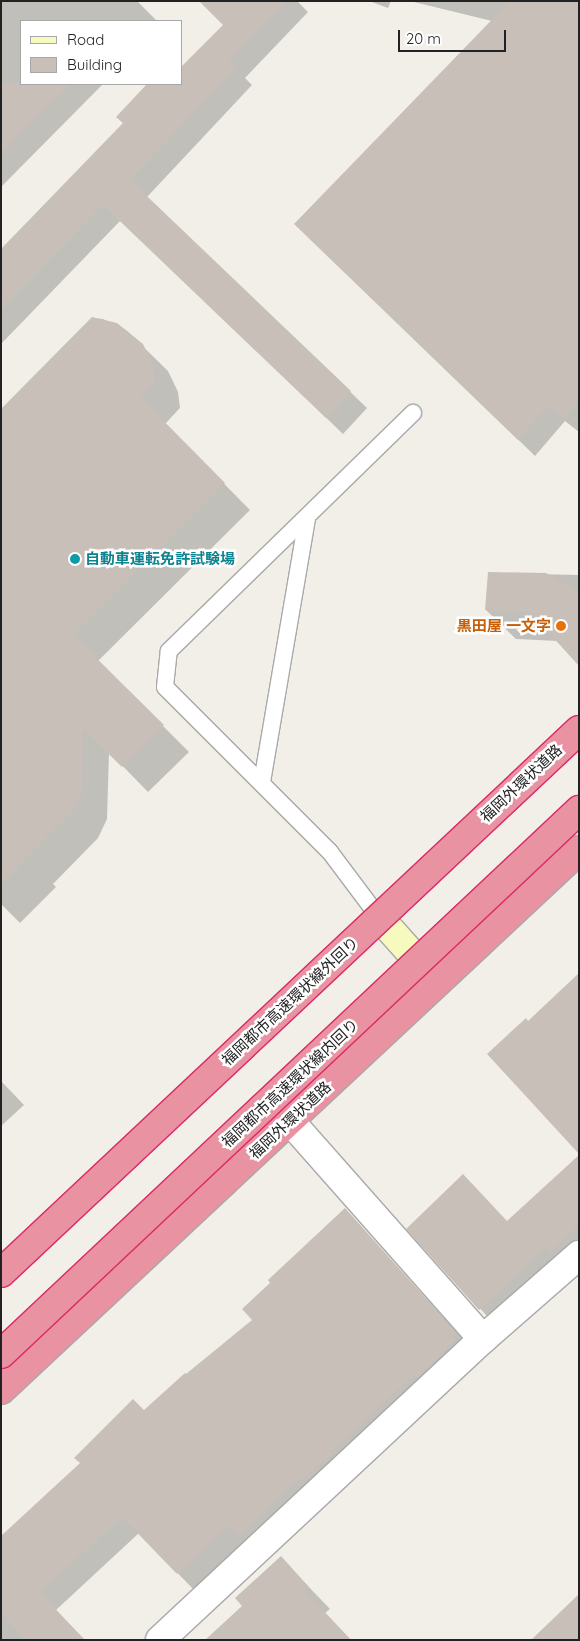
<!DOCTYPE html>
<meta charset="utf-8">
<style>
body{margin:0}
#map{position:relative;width:580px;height:1641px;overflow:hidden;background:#f2efe9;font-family:Quicksand,"Noto Sans JP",sans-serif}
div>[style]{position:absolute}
.shadow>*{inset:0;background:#0003}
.building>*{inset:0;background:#c7bfb8}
.roads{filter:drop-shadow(1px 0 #a9a9a9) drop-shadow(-1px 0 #a9a9a9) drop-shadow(0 1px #a9a9a9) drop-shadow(0 -1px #a9a9a9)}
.lane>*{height:16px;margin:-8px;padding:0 8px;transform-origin:8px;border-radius:8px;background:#fff}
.street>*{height:28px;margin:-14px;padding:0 14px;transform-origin:14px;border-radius:14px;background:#fff}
.secondary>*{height:28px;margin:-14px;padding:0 14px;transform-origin:14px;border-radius:14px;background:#f7fabf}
.highway>*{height:28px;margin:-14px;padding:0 14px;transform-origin:14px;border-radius:14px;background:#e892a2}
.bridges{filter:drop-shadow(1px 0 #dc2a67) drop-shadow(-1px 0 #dc2a67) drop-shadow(0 1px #dc2a67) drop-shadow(0 -1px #dc2a67)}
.highway-bridge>*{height:28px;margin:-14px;padding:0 14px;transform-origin:14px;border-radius:14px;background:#e892a2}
.dots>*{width:14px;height:14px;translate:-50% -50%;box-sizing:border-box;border:2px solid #fff;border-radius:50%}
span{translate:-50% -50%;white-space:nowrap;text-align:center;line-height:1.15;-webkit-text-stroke:5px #fff;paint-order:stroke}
.culture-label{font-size:15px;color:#0d838f;font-weight:700}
.left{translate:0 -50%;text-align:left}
.food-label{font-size:15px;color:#c56008;font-weight:700}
.right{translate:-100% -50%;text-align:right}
.street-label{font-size:15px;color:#222}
.frame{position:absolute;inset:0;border:2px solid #222;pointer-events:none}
.legend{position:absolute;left:20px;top:20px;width:162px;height:65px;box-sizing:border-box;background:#fff;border:1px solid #a7a7a7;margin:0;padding:6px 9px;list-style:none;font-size:15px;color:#222}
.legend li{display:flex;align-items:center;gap:10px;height:25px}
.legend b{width:25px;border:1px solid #a7a7a7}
.scale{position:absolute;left:398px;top:30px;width:108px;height:22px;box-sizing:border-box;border:2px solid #222;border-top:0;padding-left:6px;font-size:15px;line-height:18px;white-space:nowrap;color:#222;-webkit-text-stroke:4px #fff;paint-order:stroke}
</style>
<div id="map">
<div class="shadow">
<i style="clip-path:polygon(1px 1px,137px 1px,157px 21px,21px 21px,21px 84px,103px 84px,1px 187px)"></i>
<i style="clip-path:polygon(213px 1px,297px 1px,308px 12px,245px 78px,252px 85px,147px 197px,367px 408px,343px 434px,121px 220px,1px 344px,1px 252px,124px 124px,117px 117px,149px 84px,154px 84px,161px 90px,167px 84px,181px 84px,225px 25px)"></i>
<i style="clip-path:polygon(369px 1px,391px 1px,388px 8px)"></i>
<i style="clip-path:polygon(410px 1px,579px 1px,579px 432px,565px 421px,535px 456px,312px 240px,492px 21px)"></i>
<i style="clip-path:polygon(92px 318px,103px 319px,126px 330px,168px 371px,178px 392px,180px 408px,165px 424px,250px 510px,98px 661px,189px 752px,148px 792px,109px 752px,107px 819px,98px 838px,53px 884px,56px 887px,20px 923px,1px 904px,1px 410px)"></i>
<i style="clip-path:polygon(490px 573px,579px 575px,579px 663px,558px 641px,516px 639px,486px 610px)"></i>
<i style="clip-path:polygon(1px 1081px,24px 1105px,1px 1126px)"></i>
<i style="clip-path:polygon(579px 1157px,579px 1257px,496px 1326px,408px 1229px,508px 1222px)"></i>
<i style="clip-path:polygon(361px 1227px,472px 1349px,255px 1552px,245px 1542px,194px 1590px,139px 1533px,56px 1610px,84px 1640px,1px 1640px,1px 1537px,144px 1412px,254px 1320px)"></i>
<i style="clip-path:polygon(281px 1558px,330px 1609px,325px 1613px,351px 1640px,278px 1640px)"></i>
</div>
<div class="building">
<i style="clip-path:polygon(199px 1px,286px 1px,229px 61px,236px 68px,130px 180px,351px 391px,326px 418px,103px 205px,1px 310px,1px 249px,123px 123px,116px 117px,147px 84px,181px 84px,181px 67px,223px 25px)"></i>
<i style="clip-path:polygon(510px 1px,579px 1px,579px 401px,564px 419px,548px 406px,518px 440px,294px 224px)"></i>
<i style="clip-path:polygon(1px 84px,71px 84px,1px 153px)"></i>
<i style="clip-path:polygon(92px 317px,117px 323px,143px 344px,153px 365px,155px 382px,140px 397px,225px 483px,73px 635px,164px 725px,122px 767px,83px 729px,82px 793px,72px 812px,1px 884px,1px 409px)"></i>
<i style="clip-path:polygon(488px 572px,546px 573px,579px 592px,579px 666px,530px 612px,485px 610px)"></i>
<i style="clip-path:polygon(579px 973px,579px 1154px,487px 1054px,526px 1018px,528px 1021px)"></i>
<i style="clip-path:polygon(579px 1155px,579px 1226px,550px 1252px,546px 1247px,479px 1310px,406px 1229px,463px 1174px,507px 1221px)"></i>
<i style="clip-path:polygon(345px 1208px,456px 1332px,451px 1337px,454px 1340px,418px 1378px,415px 1374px,330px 1452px,332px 1454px,300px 1481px,298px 1479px,238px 1536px,228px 1526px,177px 1574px,122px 1517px,40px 1593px,85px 1640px,26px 1640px,1px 1613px,1px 1536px,80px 1463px,74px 1458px,133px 1399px,144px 1410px,185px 1373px,186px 1374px,252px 1320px,242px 1309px,270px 1283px,268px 1280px)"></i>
<i style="clip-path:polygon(281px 1556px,308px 1586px,304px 1590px,351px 1640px,205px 1640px,242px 1606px,235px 1598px)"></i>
<i style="clip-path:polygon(579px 1594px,579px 1640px,531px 1640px)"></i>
</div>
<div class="roads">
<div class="lane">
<i style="left:262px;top:782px;width:268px;rotate:-80.3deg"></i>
<i style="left:378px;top:916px;width:80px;rotate:-126.9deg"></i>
<i style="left:330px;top:852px;width:233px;rotate:-135deg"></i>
<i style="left:165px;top:687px;width:36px;rotate:-84deg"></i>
<i style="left:169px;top:651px;width:341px;rotate:-44.3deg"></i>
</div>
<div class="street">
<i style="left:290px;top:1121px;width:291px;rotate:48.5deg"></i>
<i style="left:160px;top:1640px;width:442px;rotate:-43deg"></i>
<i style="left:483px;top:1339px;width:128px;rotate:-41.2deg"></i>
</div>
<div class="secondary">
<i style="left:378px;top:916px;width:86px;rotate:48.3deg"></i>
</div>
<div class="highway">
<i style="left:1px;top:1390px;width:791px;rotate:-43.05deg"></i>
</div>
</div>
<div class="bridges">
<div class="highway-bridge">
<i style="left:1px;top:1273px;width:793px;rotate:-43.21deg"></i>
<i style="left:1px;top:1354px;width:794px;rotate:-43.26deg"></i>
</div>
</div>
<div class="dots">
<i style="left:75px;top:559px;background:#0f9aa8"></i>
<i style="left:561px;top:626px;background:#e8710a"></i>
</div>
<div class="culture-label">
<span class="left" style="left:85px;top:559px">自動車運転免許試験場</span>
</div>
<div class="food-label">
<span class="right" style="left:551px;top:626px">黒田屋 一文字</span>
</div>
<div class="street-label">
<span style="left:521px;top:783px;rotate:-43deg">福岡外環状道路</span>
<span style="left:290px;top:1001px;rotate:-43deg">福岡都市高速環状線外回り</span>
<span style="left:290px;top:1083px;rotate:-43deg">福岡都市高速環状線内回り</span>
<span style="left:290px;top:1120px;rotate:-43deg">福岡外環状道路</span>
</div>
<div class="frame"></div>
<ul class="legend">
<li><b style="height:6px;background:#f7fabf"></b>Road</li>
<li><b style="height:14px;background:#c7bfb8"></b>Building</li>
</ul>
<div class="scale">20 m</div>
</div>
